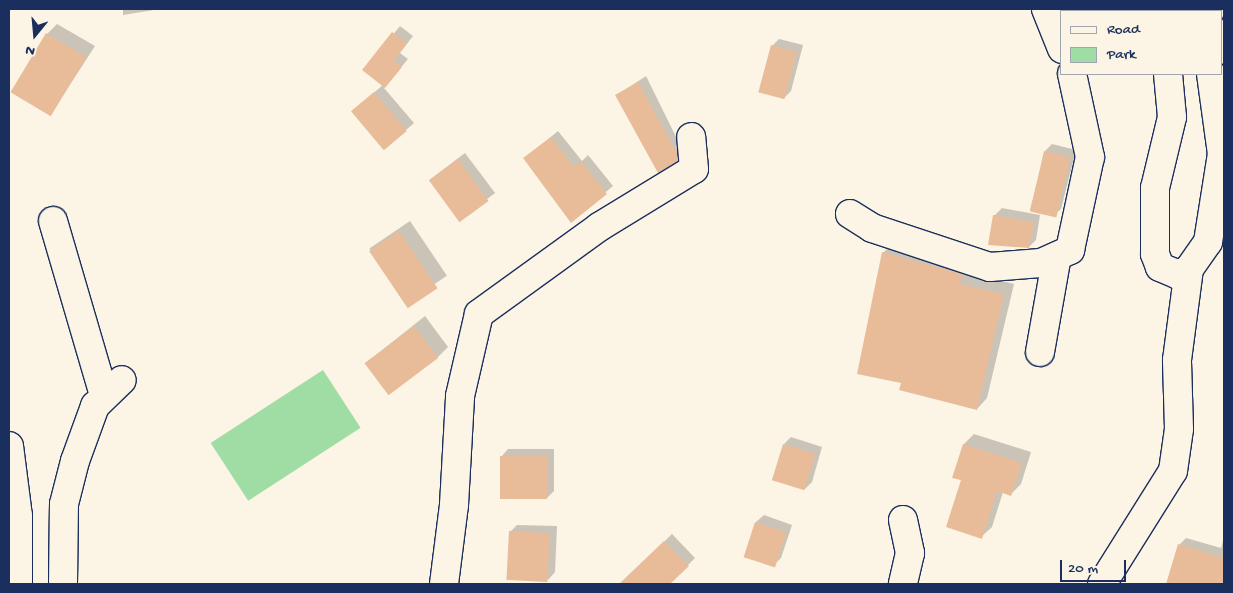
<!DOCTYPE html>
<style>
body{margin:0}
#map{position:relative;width:1233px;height:593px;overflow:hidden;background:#fcf5e5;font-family:"Gochi Hand",sans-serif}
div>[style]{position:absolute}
.green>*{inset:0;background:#a0dda5;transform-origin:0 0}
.shadow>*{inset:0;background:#0003;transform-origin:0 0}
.building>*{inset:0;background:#e9bc99;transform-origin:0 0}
.roads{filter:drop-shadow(1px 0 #1b2f5e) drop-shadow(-1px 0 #1b2f5e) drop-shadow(0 1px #1b2f5e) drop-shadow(0 -1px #1b2f5e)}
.minor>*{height:28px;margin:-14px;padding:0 14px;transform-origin:14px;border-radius:14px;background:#fcf5e5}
span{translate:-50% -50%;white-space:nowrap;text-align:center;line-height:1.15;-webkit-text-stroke:4px #fcf5e5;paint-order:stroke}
.frame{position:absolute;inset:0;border:10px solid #1b2f5e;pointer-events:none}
.legend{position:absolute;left:1060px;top:10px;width:162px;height:65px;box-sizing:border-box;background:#fcf5e5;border:1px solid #a2a6af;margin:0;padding:6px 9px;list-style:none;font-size:15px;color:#1b2f5e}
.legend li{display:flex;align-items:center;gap:10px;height:25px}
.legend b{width:25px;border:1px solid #a2a6af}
.north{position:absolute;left:10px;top:10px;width:50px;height:50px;-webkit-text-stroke:4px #fcf5e5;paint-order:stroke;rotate:197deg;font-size:14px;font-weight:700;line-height:20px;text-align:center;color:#1b2f5e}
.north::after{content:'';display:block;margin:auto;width:18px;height:22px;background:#1b2f5e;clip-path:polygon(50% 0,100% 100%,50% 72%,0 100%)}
.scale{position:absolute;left:1060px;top:560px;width:66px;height:22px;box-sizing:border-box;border:2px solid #1b2f5e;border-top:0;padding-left:6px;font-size:15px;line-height:18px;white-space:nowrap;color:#1b2f5e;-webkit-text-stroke:4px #fcf5e5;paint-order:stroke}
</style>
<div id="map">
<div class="green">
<i style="left:323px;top:370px;width:69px;height:134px;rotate:57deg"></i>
</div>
<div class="shadow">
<i style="clip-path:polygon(123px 9px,160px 9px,123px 15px)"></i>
<i style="clip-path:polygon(57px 24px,95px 46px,51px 114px,47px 34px)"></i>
<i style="clip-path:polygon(400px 26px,413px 36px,400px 53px,408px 59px,384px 88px,414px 123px,384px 149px,352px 111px,383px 85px,364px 70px)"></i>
<i style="clip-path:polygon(779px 39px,803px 45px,791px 91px,784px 98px,772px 46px)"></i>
<i style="clip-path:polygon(646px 76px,684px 153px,677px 160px,617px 95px)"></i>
<i style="clip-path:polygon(558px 131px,582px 161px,588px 155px,613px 186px,571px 221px,525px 158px)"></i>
<i style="clip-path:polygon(1052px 144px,1076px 150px,1061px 209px,1053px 216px,1030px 210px,1045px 151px)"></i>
<i style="left:465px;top:153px;width:50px;height:43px;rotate:53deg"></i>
<i style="clip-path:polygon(1002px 208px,1040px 215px,1036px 240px,1029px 247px,994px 216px)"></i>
<i style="left:410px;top:221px;width:66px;height:49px;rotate:56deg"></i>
<i style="clip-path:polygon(894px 242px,970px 273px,1014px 284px,987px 398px,977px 409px,902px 382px,883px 253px)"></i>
<i style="clip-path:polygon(425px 316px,448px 347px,437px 358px,366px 363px)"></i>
<i style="clip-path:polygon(974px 434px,1031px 452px,1021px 484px,1011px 494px,1003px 492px,992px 527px,981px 537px,963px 480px,964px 444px)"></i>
<i style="clip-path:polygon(791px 437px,822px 447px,812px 482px,805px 489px,784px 444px)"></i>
<i style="clip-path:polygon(508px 449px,554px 449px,554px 491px,547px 498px,501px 457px)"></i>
<i style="clip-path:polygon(764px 515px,792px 525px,781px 558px,774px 565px,756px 522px)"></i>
<i style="clip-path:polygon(517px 525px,557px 526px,555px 572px,548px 580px,510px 532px)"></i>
<i style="clip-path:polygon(672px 534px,695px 558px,669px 584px,636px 584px,628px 577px)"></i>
<i style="clip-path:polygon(1224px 537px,1224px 584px,1167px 584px,1179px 545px,1186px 538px,1221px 548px)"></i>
</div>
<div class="building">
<i style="clip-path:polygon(392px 32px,407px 43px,394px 60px,402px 67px,385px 88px,362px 70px)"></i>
<i style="left:46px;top:33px;width:47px;height:69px;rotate:31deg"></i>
<i style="left:771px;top:45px;width:27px;height:49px;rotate:15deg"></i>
<i style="clip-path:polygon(638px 82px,677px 153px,678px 161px,658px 173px,615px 95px)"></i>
<i style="left:374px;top:92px;width:51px;height:30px;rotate:50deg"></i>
<i style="clip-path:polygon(551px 137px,574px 167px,581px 161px,607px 194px,571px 223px,523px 158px)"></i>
<i style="left:1044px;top:151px;width:27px;height:62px;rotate:13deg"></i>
<i style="left:458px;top:159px;width:52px;height:36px;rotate:54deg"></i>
<i style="clip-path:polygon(993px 215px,1034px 222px,1029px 248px,988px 245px)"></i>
<i style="left:399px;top:231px;width:69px;height:36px;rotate:56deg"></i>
<i style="clip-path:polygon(882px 252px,962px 274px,960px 284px,1004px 294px,977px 410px,899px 390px,901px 383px,857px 374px)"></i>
<i style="left:414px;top:326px;width:40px;height:62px;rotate:53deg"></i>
<i style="left:783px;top:444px;width:34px;height:38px;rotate:17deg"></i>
<i style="clip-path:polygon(963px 444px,1022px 463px,1011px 496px,997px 491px,982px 539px,946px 527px,961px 480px,952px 478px)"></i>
<i style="left:500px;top:456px;width:47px;height:43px"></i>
<i style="left:755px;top:522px;width:33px;height:37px;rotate:18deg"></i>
<i style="left:509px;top:531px;width:41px;height:49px;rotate:3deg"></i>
<i style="clip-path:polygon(664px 541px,689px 566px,670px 584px,619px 584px)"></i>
<i style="clip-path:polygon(1178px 544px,1224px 558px,1224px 584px,1166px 584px)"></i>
</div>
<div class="roads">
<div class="minor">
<i style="left:1046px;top:9px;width:43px;rotate:68.2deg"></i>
<i style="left:1163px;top:9px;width:2px;rotate:90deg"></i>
<i style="left:1210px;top:11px;width:2px;rotate:-90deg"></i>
<i style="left:850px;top:214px;width:26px;rotate:32deg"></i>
<i style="left:872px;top:228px;width:124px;rotate:18.3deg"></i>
<i style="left:990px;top:267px;width:51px;rotate:-4.5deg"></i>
<i style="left:1041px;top:263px;width:32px;rotate:-24deg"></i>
<i style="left:1070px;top:250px;width:95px;rotate:-77.9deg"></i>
<i style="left:1090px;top:157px;width:85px;rotate:-102.2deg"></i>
<i style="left:53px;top:221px;width:181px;rotate:73.7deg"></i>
<i style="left:1189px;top:269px;width:33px;rotate:-55deg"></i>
<i style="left:1208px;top:242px;width:89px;rotate:-81deg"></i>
<i style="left:1222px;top:154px;width:81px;rotate:-97.8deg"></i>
<i style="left:1040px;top:352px;width:97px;rotate:-80deg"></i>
<i style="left:9px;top:446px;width:71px;rotate:82.7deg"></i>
<i style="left:18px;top:516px;width:68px;rotate:90deg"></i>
<i style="left:903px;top:520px;width:34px;rotate:78deg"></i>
<i style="left:910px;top:553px;width:32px;rotate:103deg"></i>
<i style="left:63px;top:584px;width:80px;rotate:-89.3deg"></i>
<i style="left:64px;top:504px;width:44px;rotate:-75.7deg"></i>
<i style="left:75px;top:461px;width:59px;rotate:-70deg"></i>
<i style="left:95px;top:406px;width:37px;rotate:-44deg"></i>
<i style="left:444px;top:584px;width:80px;rotate:-82.8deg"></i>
<i style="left:454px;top:505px;width:109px;rotate:-86.8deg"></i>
<i style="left:460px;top:396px;width:84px;rotate:-77deg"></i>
<i style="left:479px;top:314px;width:148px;rotate:-35.9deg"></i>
<i style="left:599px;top:227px;width:111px;rotate:-31.4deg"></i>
<i style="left:694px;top:169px;width:32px;rotate:-95deg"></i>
<i style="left:1102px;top:584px;width:133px;rotate:-57.9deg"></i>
<i style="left:1173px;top:471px;width:42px;rotate:-81.9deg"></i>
<i style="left:1179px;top:429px;width:69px;rotate:-91.7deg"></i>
<i style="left:1177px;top:360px;width:92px;rotate:-82.5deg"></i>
<i style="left:1189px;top:269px;width:12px;rotate:149deg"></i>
<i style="left:1179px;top:275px;width:21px;rotate:-157deg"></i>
<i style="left:1160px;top:267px;width:14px;rotate:-111deg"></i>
<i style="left:1155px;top:254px;width:66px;rotate:-90deg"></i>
<i style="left:1155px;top:188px;width:73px;rotate:-76.5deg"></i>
<i style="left:1172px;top:117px;width:43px;rotate:-95.3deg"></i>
</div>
</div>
<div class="frame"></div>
<ul class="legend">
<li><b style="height:6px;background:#fcf5e5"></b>Road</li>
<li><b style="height:14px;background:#a0dda5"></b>Park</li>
</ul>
<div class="north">N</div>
<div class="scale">20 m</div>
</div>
